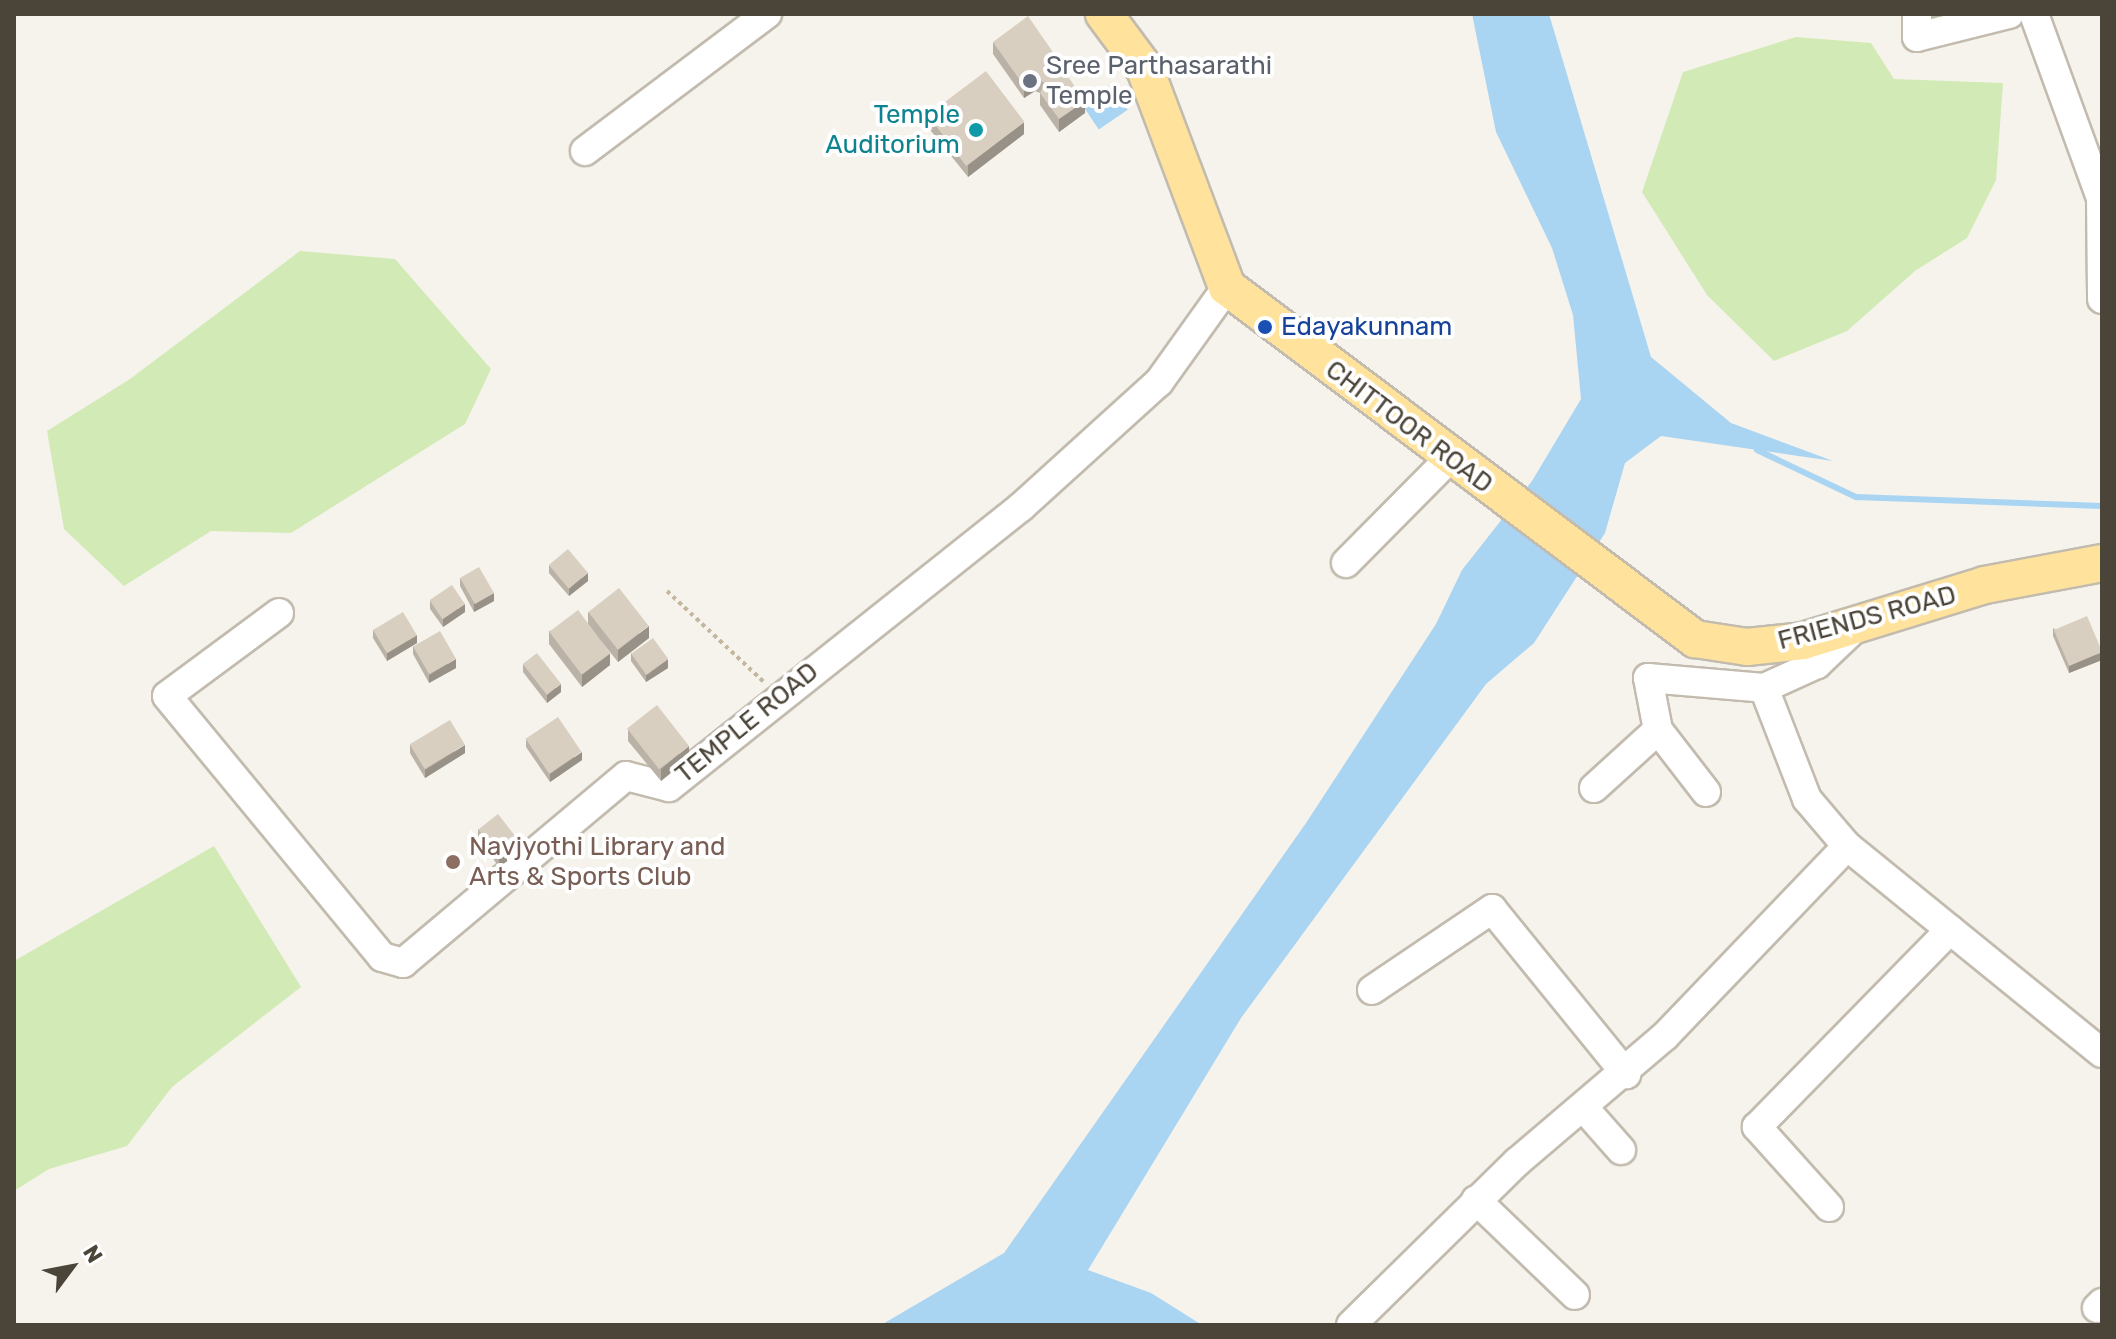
<!DOCTYPE html>
<style>
body{margin:0}
#map{position:relative;width:2116px;height:1339px;overflow:hidden;background:#f6f3ec;font-family:Rubik,sans-serif}
div>[style]{position:absolute}
.green>*{inset:0;background:#d2eab5}
.water>*{inset:0;background:#a9d4f2;transform-origin:0 0}
.stream>*{height:6px;margin:-3px;padding:0 3px;transform-origin:3px;border-radius:3px;background:#a9d4f2}
.path>*{height:4px;margin-top:-2px;transform-origin:0;background:repeating-linear-gradient(90deg,#c4b79f 0 4px,transparent 0 8px)}
.roads{filter:drop-shadow(2px 0 #c2bbae) drop-shadow(-2px 0 #c2bbae) drop-shadow(0 2px #c2bbae) drop-shadow(0 -2px #c2bbae)}
.minor>*{height:28px;margin:-14px;padding:0 14px;transform-origin:14px;border-radius:14px;background:#fff}
.major>*{height:36px;margin:-18px;padding:0 18px;transform-origin:18px;border-radius:18px;background:#ffe39c}
.wall>*{inset:0;background:#bab2a6}
.shaded-wall>*{inset:0;background:#979187}
.building>*{inset:0;background:#d8cfc1;transform-origin:0 0}
.dots>*{width:22px;height:22px;translate:-50% -50%;box-sizing:border-box;border:4px solid #fff;border-radius:50%}
span{translate:-50% -50%;white-space:nowrap;text-align:center;line-height:1.15;-webkit-text-stroke:8px #fff;paint-order:stroke}
.worship-label{font-size:26px;color:#5b616d}
.left{translate:0 -50%;text-align:left}
.culture-label{font-size:26px;color:#0d838f}
.right{translate:-100% -50%;text-align:right}
.transit-label{font-size:26px;color:#164399}
.street-label{font-size:26px;color:#4b4439}
.education-label{font-size:26px;color:#785e54}
.frame{position:absolute;inset:0;border:16px solid #4b4439;pointer-events:none}
.north{position:absolute;left:32px;top:1227px;width:80px;height:80px;-webkit-text-stroke:6px #fff;paint-order:stroke;rotate:58deg;font-size:22px;font-weight:700;line-height:32px;text-align:center;color:#4b4439}
.north::after{content:'';display:block;margin:auto;width:28px;height:36px;background:#4b4439;clip-path:polygon(50% 0,100% 100%,50% 72%,0 100%)}
</style>
<div id="map">
<div class="green">
<i style="clip-path:polygon(1796px 37px,1871px 43px,1894px 79px,2003px 83px,1996px 180px,1967px 238px,1915px 271px,1847px 331px,1774px 361px,1707px 295px,1642px 192px,1683px 72px)"></i>
<i style="clip-path:polygon(300px 251px,395px 259px,491px 369px,465px 424px,291px 533px,211px 531px,124px 586px,64px 529px,47px 431px,130px 379px)"></i>
<i style="clip-path:polygon(214px 846px,301px 987px,172px 1087px,127px 1146px,49px 1169px,14px 1191px,14px 961px)"></i>
</div>
<div class="water">
<i style="clip-path:polygon(1472px 14px,1549px 14px,1651px 357px,1731px 423px,1833px 461px,1661px 436px,1625px 463px,1605px 533px,1534px 643px,1486px 684px,1241px 1018px,1088px 1270px,1151px 1293px,1202px 1325px,881px 1325px,1004px 1253px,1306px 823px,1436px 624px,1462px 570px,1532px 481px,1581px 399px,1573px 315px,1552px 248px,1496px 132px)"></i>
<i style="left:1111px;top:85px;width:30px;height:35px;rotate:56deg"></i>
</div>
<div class="stream">
<i style="left:1757px;top:450px;width:110px;rotate:25.4deg"></i>
<i style="left:1856px;top:497px;width:246px;rotate:2.1deg"></i>
</div>
<div class="path">
<i style="left:667px;top:591px;width:134px;rotate:43.2deg"></i>
</div>
<div class="roads">
<div class="minor">
<i style="left:1917px;top:14px;width:23px;rotate:90deg"></i>
<i style="left:1917px;top:37px;width:95px;rotate:-14deg"></i>
<i style="left:2034px;top:14px;width:196px;rotate:70deg"></i>
<i style="left:2101px;top:198px;width:101px;rotate:89.4deg"></i>
<i style="left:585px;top:151px;width:228px;rotate:-37deg"></i>
<i style="left:1346px;top:563px;width:148px;rotate:-45.3deg"></i>
<i style="left:279px;top:613px;width:139px;rotate:143.5deg"></i>
<i style="left:167px;top:696px;width:338px;rotate:50.5deg"></i>
<i style="left:382px;top:957px;width:22px;rotate:16deg"></i>
<i style="left:403px;top:963px;width:291px;rotate:-40deg"></i>
<i style="left:626px;top:776px;width:44px;rotate:14.3deg"></i>
<i style="left:669px;top:787px;width:450px;rotate:-38.5deg"></i>
<i style="left:1021px;top:507px;width:186px;rotate:-42.2deg"></i>
<i style="left:1159px;top:382px;width:117px;rotate:-54.4deg"></i>
<i style="left:1858px;top:625px;width:57px;rotate:136.4deg"></i>
<i style="left:1817px;top:664px;width:58px;rotate:155.6deg"></i>
<i style="left:1764px;top:688px;width:119px;rotate:68.8deg"></i>
<i style="left:1807px;top:799px;width:62px;rotate:49.6deg"></i>
<i style="left:1847px;top:846px;width:328px;rotate:39.1deg"></i>
<i style="left:1594px;top:788px;width:86px;rotate:-42.2deg"></i>
<i style="left:1706px;top:792px;width:78px;rotate:-127.7deg"></i>
<i style="left:1658px;top:730px;width:53px;rotate:-100.9deg"></i>
<i style="left:1648px;top:678px;width:116px;rotate:4.9deg"></i>
<i style="left:1372px;top:990px;width:145px;rotate:-34deg"></i>
<i style="left:1492px;top:909px;width:213px;rotate:50.9deg"></i>
<i style="left:1584px;top:1108px;width:56px;rotate:48.6deg"></i>
<i style="left:1476px;top:1200px;width:137px;rotate:43.8deg"></i>
<i style="left:1829px;top:1207px;width:108px;rotate:-132deg"></i>
<i style="left:1757px;top:1127px;width:276px;rotate:-45.6deg"></i>
<i style="left:2097px;top:1308px;width:7px;rotate:-45deg"></i>
<i style="left:1351px;top:1325px;width:233px;rotate:-44.5deg"></i>
<i style="left:1517px;top:1162px;width:194px;rotate:-40.4deg"></i>
<i style="left:1665px;top:1036px;width:263px;rotate:-46.2deg"></i>
</div>
<div class="major">
<i style="left:1104px;top:14px;width:69px;rotate:53.3deg"></i>
<i style="left:1145px;top:69px;width:233px;rotate:69.4deg"></i>
<i style="left:1227px;top:287px;width:586px;rotate:36.95deg"></i>
<i style="left:1695px;top:639px;width:53px;rotate:8.7deg"></i>
<i style="left:1747px;top:647px;width:56px;rotate:-6.1deg"></i>
<i style="left:1803px;top:641px;width:190px;rotate:-17.1deg"></i>
<i style="left:1985px;top:585px;width:119px;rotate:-10.6deg"></i>
</div>
</div>
<div class="wall">
<i style="clip-path:polygon(993px 42px,1059px 69px,1085px 113px,1059px 132px,1040px 105px,1040px 93px,1035px 91px,1024px 98px,993px 54px)"></i>
<i style="clip-path:polygon(927px 114px,1024px 134px,968px 177px,927px 126px)"></i>
<i style="clip-path:polygon(549px 565px,588px 581px,569px 596px,549px 573px)"></i>
<i style="clip-path:polygon(460px 578px,494px 601px,474px 612px,460px 586px)"></i>
<i style="clip-path:polygon(430px 600px,465px 612px,443px 627px,430px 609px)"></i>
<i style="clip-path:polygon(588px 612px,649px 638px,618px 662px,601px 641px,610px 665px,582px 687px,549px 644px,549px 631px,588px 624px)"></i>
<i style="clip-path:polygon(2053px 628px,2102px 660px,2069px 673px,2053px 636px)"></i>
<i style="clip-path:polygon(373px 630px,417px 643px,387px 661px,373px 638px)"></i>
<i style="clip-path:polygon(413px 646px,456px 668px,429px 683px,413px 654px)"></i>
<i style="clip-path:polygon(631px 653px,668px 668px,646px 682px,631px 661px)"></i>
<i style="clip-path:polygon(523px 664px,561px 692px,547px 703px,523px 672px)"></i>
<i style="clip-path:polygon(628px 729px,689px 758px,661px 781px,628px 741px)"></i>
<i style="clip-path:polygon(526px 739px,582px 760px,550px 782px,526px 747px)"></i>
<i style="clip-path:polygon(410px 745px,465px 753px,425px 778px,410px 753px)"></i>
<i style="clip-path:polygon(478px 829px,521px 851px,499px 867px,478px 838px)"></i>
</div>
<div class="shaded-wall">
<i style="clip-path:polygon(1059px 61px,1059px 73px,1047px 82px,1047px 70px)"></i>
<i style="clip-path:polygon(1035px 78px,1035px 91px,1024px 98px,1024px 86px)"></i>
<i style="clip-path:polygon(1085px 101px,1085px 113px,1059px 132px,1059px 119px)"></i>
<i style="clip-path:polygon(1024px 122px,1024px 134px,968px 177px,968px 165px)"></i>
<i style="clip-path:polygon(588px 573px,588px 581px,569px 596px,569px 588px)"></i>
<i style="clip-path:polygon(494px 593px,494px 601px,474px 612px,474px 604px)"></i>
<i style="clip-path:polygon(465px 604px,465px 612px,443px 627px,443px 619px)"></i>
<i style="clip-path:polygon(649px 626px,649px 638px,618px 662px,618px 650px)"></i>
<i style="clip-path:polygon(417px 635px,417px 643px,387px 661px,387px 653px)"></i>
<i style="clip-path:polygon(2102px 652px,2102px 660px,2069px 673px,2069px 665px)"></i>
<i style="clip-path:polygon(610px 653px,610px 665px,582px 687px,582px 674px)"></i>
<i style="clip-path:polygon(456px 659px,456px 668px,429px 683px,429px 675px)"></i>
<i style="clip-path:polygon(668px 659px,668px 668px,646px 682px,646px 674px)"></i>
<i style="clip-path:polygon(561px 684px,561px 692px,547px 703px,547px 695px)"></i>
<i style="clip-path:polygon(465px 745px,465px 753px,425px 778px,425px 770px)"></i>
<i style="clip-path:polygon(689px 746px,689px 758px,661px 781px,661px 769px)"></i>
<i style="clip-path:polygon(582px 752px,582px 760px,550px 782px,550px 774px)"></i>
<i style="clip-path:polygon(521px 843px,521px 851px,499px 867px,499px 859px)"></i>
</div>
<div class="building">
<i style="clip-path:polygon(1028px 16px,1059px 61px,1047px 70px,1051px 75px,1062px 68px,1085px 101px,1059px 119px,1040px 93px,1045px 83px,1035px 78px,1024px 86px,993px 42px)"></i>
<i style="left:986px;top:71px;width:64px;height:73px;rotate:53deg"></i>
<i style="left:568px;top:549px;width:31px;height:25px;rotate:50deg"></i>
<i style="left:479px;top:567px;width:30px;height:22px;rotate:60deg"></i>
<i style="left:452px;top:585px;width:23px;height:27px;rotate:56deg"></i>
<i style="left:619px;top:588px;width:48px;height:39px;rotate:52deg"></i>
<i style="left:578px;top:610px;width:54px;height:36px;rotate:53deg"></i>
<i style="left:403px;top:612px;width:27px;height:35px;rotate:59deg"></i>
<i style="left:2087px;top:616px;width:39px;height:36px;rotate:67deg"></i>
<i style="left:440px;top:631px;width:32px;height:31px;rotate:60deg"></i>
<i style="left:653px;top:638px;width:26px;height:27px;rotate:54deg"></i>
<i style="left:537px;top:653px;width:39px;height:18px;rotate:52deg"></i>
<i style="left:657px;top:705px;width:52px;height:38px;rotate:52deg"></i>
<i style="left:558px;top:717px;width:42px;height:39px;rotate:56deg"></i>
<i style="left:450px;top:720px;width:29px;height:47px;rotate:59deg"></i>
<i style="left:498px;top:814px;width:37px;height:25px;rotate:52deg"></i>
</div>
<div class="dots">
<i style="left:1030px;top:81px;background:#6b7280"></i>
<i style="left:976px;top:130px;background:#0f9aa8"></i>
<i style="left:1265px;top:327px;background:#1a4fb4"></i>
<i style="left:453px;top:862px;background:#8d6e63"></i>
</div>
<div class="worship-label">
<span class="left" style="left:1046px;top:81px">Sree Parthasarathi<br>Temple</span>
</div>
<div class="culture-label">
<span class="right" style="left:960px;top:130px">Temple<br>Auditorium</span>
</div>
<div class="transit-label">
<span class="left" style="left:1281px;top:327px">Edayakunnam</span>
</div>
<div class="street-label">
<span style="left:1409px;top:427px;rotate:37deg">CHITTOOR ROAD</span>
<span style="left:1867px;top:618px;rotate:-15deg">FRIENDS ROAD</span>
<span style="left:747px;top:723px;rotate:-39deg">TEMPLE ROAD</span>
</div>
<div class="education-label">
<span class="left" style="left:469px;top:862px">Navjyothi Library and<br>Arts &amp; Sports Club</span>
</div>
<div class="frame"></div>
<div class="north">N</div>
</div>
